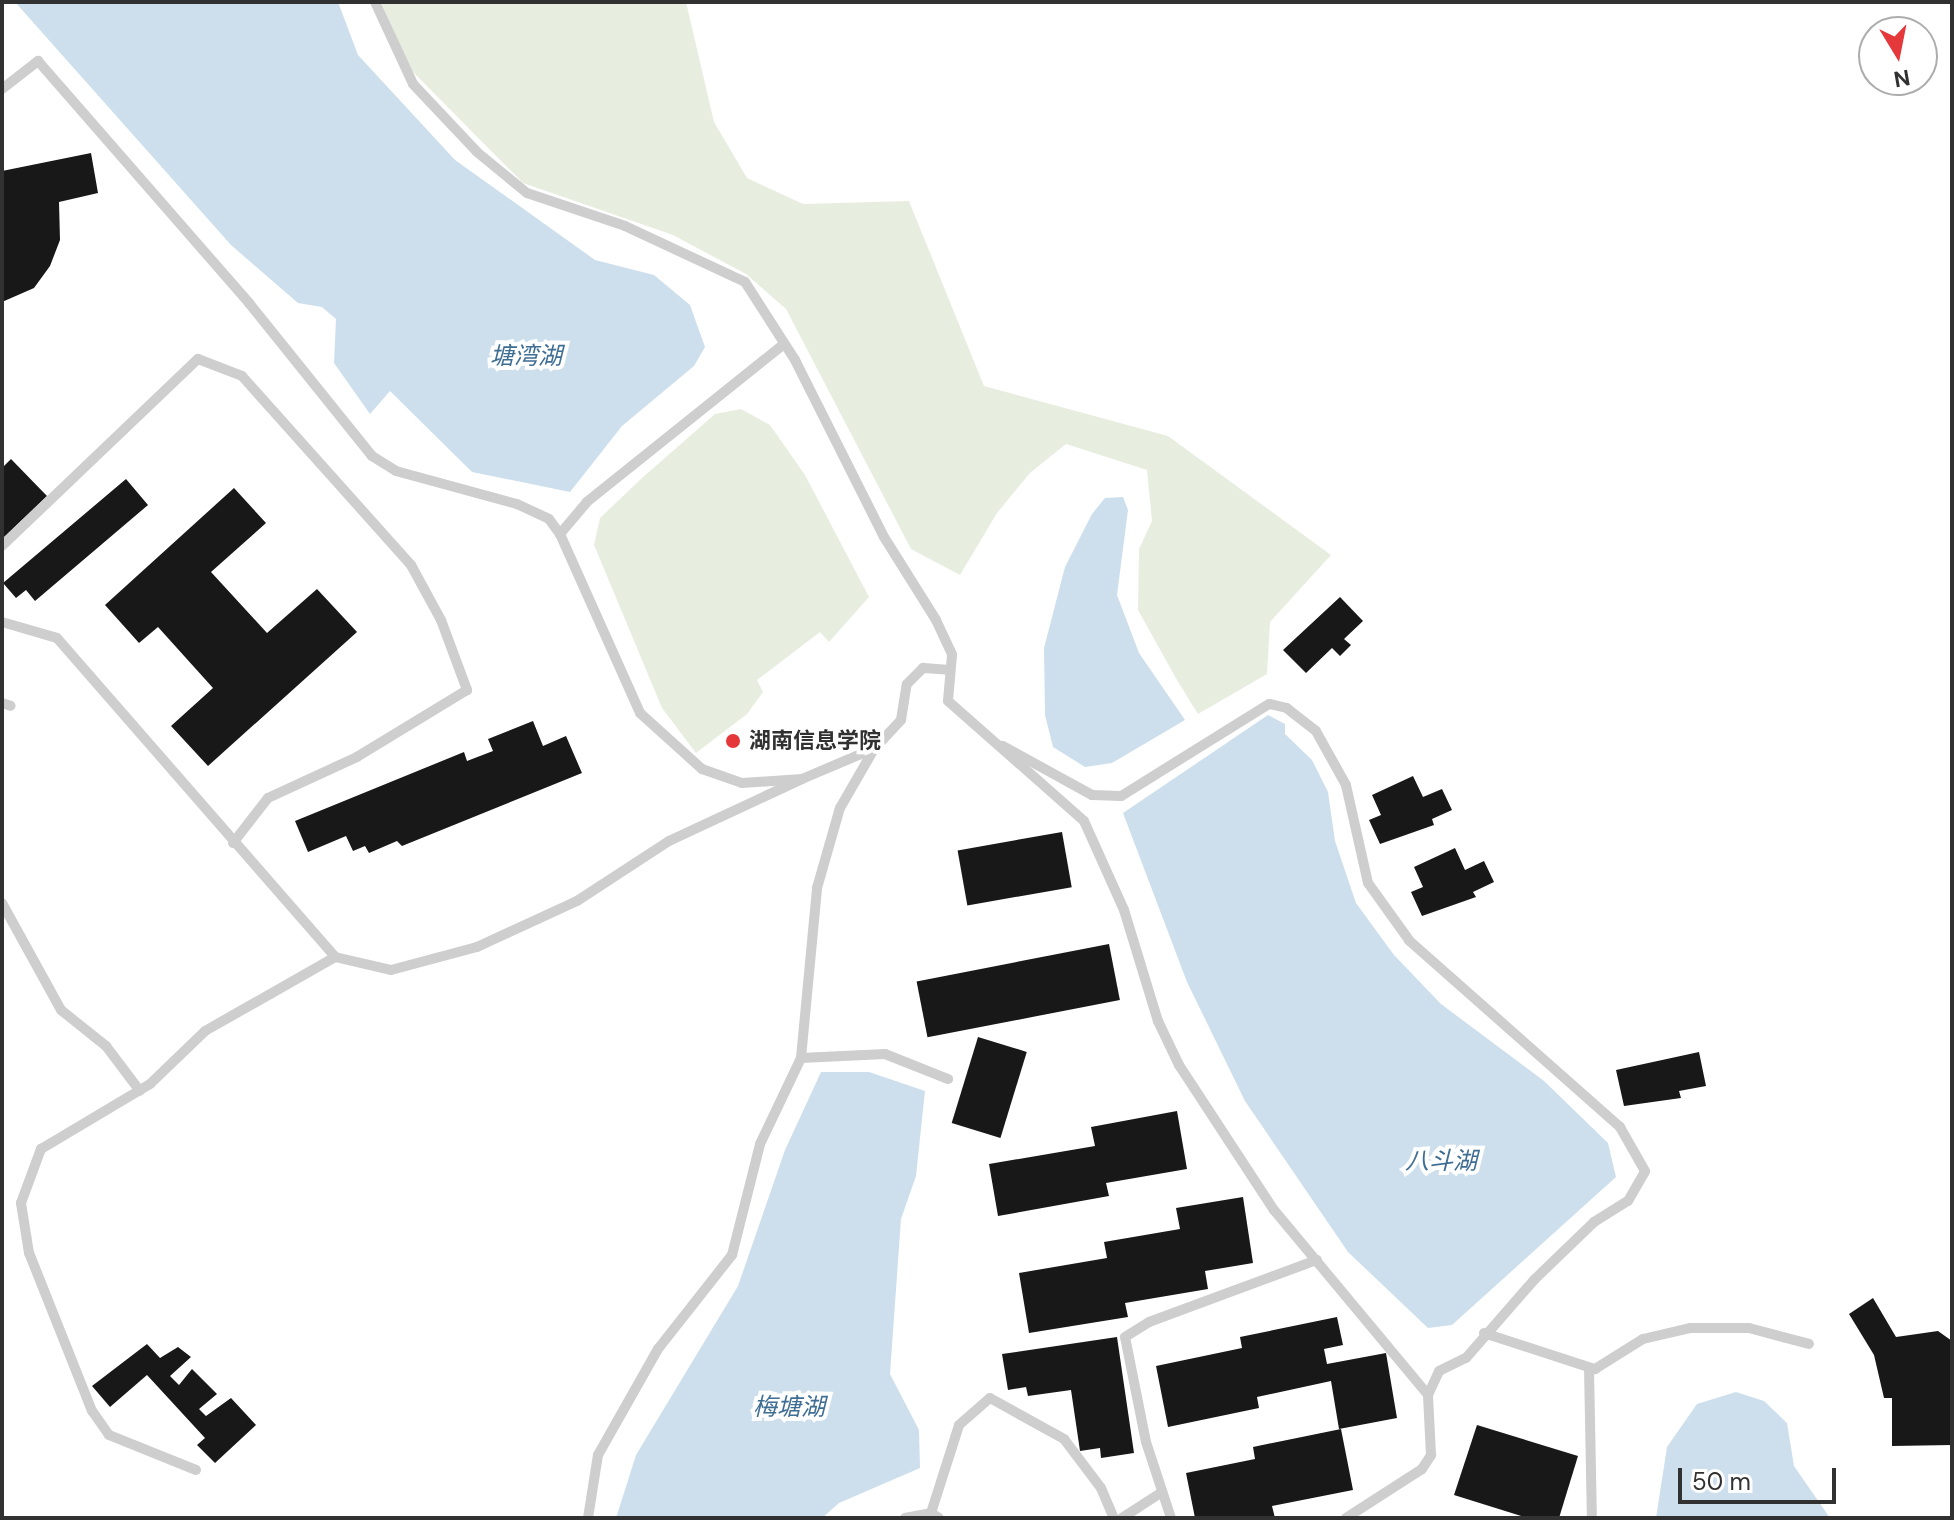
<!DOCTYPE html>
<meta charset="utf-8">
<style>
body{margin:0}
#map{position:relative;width:1954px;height:1520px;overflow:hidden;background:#fff;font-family:"DM Sans","Noto Sans SC",sans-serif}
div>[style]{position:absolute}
.green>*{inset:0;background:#e7eee0}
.water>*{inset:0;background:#cddfed}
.building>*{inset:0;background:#181818;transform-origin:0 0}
.lane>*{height:10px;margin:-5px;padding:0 5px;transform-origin:5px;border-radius:5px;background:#cecece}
.dots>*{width:22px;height:22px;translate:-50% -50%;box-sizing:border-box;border:4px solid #fff;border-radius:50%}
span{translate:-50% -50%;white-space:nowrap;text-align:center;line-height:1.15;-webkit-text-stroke:8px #fff;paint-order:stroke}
.poi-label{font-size:22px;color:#313131;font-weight:700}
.left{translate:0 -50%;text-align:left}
.water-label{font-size:24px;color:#3f6e94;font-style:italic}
.frame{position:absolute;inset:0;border:4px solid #313131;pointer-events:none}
.north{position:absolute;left:1858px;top:16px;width:80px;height:80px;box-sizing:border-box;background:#fff;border:2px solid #adadad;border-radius:50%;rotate:170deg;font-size:22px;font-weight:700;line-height:32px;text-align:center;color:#313131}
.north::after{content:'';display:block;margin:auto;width:28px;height:36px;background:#e4383b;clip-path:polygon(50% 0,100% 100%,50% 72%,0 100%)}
.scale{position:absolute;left:1678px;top:1468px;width:158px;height:36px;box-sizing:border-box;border:4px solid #313131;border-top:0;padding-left:10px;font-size:24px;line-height:28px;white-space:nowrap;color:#313131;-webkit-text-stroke:6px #fff;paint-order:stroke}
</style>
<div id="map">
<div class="green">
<i style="clip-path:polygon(381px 2px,686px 2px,714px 122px,747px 178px,803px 204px,909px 201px,984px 386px,1168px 436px,1331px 555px,1270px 622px,1267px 674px,1198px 714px,1177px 680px,1138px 610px,1139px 549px,1152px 521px,1147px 470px,1066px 444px,1030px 473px,997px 513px,960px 575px,911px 549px,786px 309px,746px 274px,673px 235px,523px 183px,410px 69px)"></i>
<i style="clip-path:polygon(741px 409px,770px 425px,805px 475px,869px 597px,829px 642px,820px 632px,757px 680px,763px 692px,747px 714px,696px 753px,662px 708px,594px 545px,600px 518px,642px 478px,715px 414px)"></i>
</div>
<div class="water">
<i style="clip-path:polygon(15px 2px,338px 2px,358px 55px,455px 160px,595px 260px,654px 275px,690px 305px,705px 347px,694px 366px,622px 426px,570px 492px,472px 472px,390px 391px,370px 414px,334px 363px,336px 319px,322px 307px,298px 303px,231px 245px)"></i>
<i style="clip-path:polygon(1123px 497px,1128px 510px,1117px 595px,1139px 653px,1185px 720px,1112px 763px,1085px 767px,1053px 747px,1045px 715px,1044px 648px,1065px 567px,1092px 514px,1105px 498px)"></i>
<i style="clip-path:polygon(1268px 715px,1285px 724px,1285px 734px,1312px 760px,1328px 792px,1335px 841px,1356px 903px,1394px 955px,1441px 1004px,1544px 1081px,1608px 1143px,1616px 1177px,1452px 1325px,1428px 1328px,1348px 1252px,1245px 1101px,1187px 982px,1123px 813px)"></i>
<i style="clip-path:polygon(821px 1072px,869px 1072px,925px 1091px,916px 1176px,901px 1219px,890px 1374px,919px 1430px,920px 1468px,839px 1503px,822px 1518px,616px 1518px,636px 1455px,738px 1286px,785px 1150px)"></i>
<i style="clip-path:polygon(1736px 1392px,1764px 1401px,1787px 1423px,1794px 1466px,1830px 1518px,1656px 1518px,1667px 1447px,1697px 1404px)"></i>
</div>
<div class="building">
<i style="clip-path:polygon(91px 153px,98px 193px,59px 202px,60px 240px,50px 266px,34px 288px,2px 302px,2px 171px)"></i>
<i style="clip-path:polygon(11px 459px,47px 496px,2px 539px,2px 468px)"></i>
<i style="clip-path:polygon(126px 479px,148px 505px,35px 601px,26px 590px,16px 598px,3px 583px)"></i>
<i style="clip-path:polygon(234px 488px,266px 523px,211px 572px,267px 633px,317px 589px,357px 632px,208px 766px,171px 726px,213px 688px,158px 627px,139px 643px,105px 605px)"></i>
<i style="clip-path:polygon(1340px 597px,1363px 621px,1344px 639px,1351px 645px,1340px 656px,1332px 648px,1306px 673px,1283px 650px)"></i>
<i style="clip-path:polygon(533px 721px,543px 746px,566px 736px,582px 773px,402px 846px,397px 841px,369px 853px,365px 846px,353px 851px,346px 836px,308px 852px,295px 821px,464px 752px,467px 761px,493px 751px,488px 739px)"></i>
<i style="clip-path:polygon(1413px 776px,1423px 797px,1442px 789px,1452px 810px,1432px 819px,1434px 825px,1380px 844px,1369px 820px,1381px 815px,1372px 795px)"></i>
<i style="left:1062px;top:832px;width:56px;height:106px;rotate:80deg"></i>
<i style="clip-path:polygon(1455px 848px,1465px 870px,1484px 861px,1494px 882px,1473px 892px,1476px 897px,1422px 916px,1411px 892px,1423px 887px,1414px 867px)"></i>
<i style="left:1109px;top:944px;width:57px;height:196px;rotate:79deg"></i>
<i style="left:978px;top:1037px;width:51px;height:90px;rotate:17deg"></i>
<i style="clip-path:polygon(1699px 1052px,1706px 1086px,1679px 1091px,1681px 1098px,1624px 1106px,1616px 1070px)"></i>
<i style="clip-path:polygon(1177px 1111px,1187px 1169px,1106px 1183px,1109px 1196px,998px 1216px,989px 1164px,1095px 1146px,1091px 1127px)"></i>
<i style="clip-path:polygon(1243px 1197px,1253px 1263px,1205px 1271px,1208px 1289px,1125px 1303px,1128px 1317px,1029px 1333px,1019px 1273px,1107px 1258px,1104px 1242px,1180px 1229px,1176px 1208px)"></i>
<i style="clip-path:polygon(1873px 1298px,1896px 1337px,1938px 1331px,1952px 1341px,1952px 1445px,1892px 1446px,1892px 1398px,1884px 1398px,1874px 1355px,1849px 1314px)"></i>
<i style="clip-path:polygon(1337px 1317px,1343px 1345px,1324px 1349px,1327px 1364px,1386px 1353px,1397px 1418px,1339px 1429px,1331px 1381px,1257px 1397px,1259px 1408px,1168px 1427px,1156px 1366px,1242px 1348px,1240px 1337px)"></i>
<i style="clip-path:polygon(1117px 1337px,1134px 1453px,1101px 1458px,1100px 1448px,1080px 1451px,1071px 1390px,1028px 1396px,1026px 1387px,1008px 1390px,1002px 1354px)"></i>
<i style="clip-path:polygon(147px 1344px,160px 1358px,178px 1347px,191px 1357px,170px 1376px,179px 1385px,192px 1369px,217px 1394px,199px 1409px,206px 1416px,231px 1398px,256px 1425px,215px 1463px,197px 1445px,205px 1438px,147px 1375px,110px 1407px,92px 1386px)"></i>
<i style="clip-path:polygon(1477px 1425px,1578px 1456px,1559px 1518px,1528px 1518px,1454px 1495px)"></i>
<i style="clip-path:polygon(1341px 1429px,1353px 1490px,1272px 1506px,1275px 1518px,1195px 1518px,1186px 1473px,1255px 1459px,1253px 1447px)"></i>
</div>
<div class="lane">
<i style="left:375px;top:2px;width:90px;rotate:65.1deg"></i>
<i style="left:413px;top:84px;width:93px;rotate:46.7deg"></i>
<i style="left:477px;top:152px;width:65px;rotate:39.4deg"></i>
<i style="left:527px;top:193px;width:103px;rotate:18.6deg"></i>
<i style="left:625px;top:226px;width:132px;rotate:25deg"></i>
<i style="left:745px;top:282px;width:93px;rotate:57.3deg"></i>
<i style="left:795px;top:360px;width:198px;rotate:63.3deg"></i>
<i style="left:884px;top:537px;width:98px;rotate:57.9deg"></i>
<i style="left:936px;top:620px;width:38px;rotate:65deg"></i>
<i style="left:952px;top:655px;width:46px;rotate:95deg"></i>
<i style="left:948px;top:701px;width:181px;rotate:41.4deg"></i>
<i style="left:1084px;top:821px;width:98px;rotate:65.8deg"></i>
<i style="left:1124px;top:910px;width:116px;rotate:73deg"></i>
<i style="left:1158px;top:1021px;width:49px;rotate:64.5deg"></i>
<i style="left:1179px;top:1065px;width:173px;rotate:56.8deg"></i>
<i style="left:1274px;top:1210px;width:241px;rotate:50.2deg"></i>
<i style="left:1428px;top:1395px;width:26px;rotate:-65deg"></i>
<i style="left:1439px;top:1371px;width:30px;rotate:-26deg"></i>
<i style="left:1466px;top:1358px;width:105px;rotate:-48.9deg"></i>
<i style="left:1535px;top:1279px;width:82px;rotate:-44deg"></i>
<i style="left:1594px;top:1222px;width:40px;rotate:-32deg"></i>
<i style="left:1628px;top:1201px;width:34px;rotate:-60deg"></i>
<i style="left:1645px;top:1171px;width:51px;rotate:-119.6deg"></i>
<i style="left:1620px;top:1127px;width:282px;rotate:-138.5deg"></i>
<i style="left:1409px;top:940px;width:70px;rotate:-125.7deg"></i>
<i style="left:1368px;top:883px;width:100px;rotate:-102.7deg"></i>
<i style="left:1346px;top:785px;width:62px;rotate:-119.1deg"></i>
<i style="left:1316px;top:731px;width:37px;rotate:-142deg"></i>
<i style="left:1287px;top:708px;width:18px;rotate:-167deg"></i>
<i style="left:1269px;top:704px;width:174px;rotate:148.1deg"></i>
<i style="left:1121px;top:796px;width:29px;rotate:-178deg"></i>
<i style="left:1092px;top:795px;width:102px;rotate:-151.2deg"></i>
<i style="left:2px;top:89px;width:46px;rotate:-37.9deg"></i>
<i style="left:38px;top:61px;width:321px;rotate:48.9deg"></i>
<i style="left:249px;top:303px;width:196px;rotate:51.2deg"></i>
<i style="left:372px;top:456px;width:28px;rotate:32deg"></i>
<i style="left:396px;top:471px;width:125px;rotate:15.3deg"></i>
<i style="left:517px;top:504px;width:35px;rotate:25deg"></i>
<i style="left:549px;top:519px;width:19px;rotate:54deg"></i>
<i style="left:784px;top:344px;width:253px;rotate:141.3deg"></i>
<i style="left:587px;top:502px;width:42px;rotate:130.2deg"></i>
<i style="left:560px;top:534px;width:196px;rotate:65.9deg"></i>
<i style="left:640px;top:713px;width:84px;rotate:42.1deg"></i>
<i style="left:702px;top:769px;width:42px;rotate:19.3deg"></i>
<i style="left:742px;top:783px;width:60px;rotate:-3.8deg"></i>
<i style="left:802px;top:779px;width:79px;rotate:-23deg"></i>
<i style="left:875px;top:748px;width:38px;rotate:-47deg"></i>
<i style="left:901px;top:720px;width:36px;rotate:-81deg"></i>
<i style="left:907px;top:684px;width:23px;rotate:-45deg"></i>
<i style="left:923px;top:668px;width:27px;rotate:4deg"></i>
<i style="left:2px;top:546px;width:271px;rotate:-43.7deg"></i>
<i style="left:198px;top:359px;width:47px;rotate:21.1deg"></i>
<i style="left:242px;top:376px;width:254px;rotate:48.2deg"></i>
<i style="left:411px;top:565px;width:63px;rotate:61.4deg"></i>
<i style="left:441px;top:620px;width:75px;rotate:69.6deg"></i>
<i style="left:467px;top:690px;width:129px;rotate:148.7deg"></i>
<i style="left:357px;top:757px;width:98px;rotate:155.3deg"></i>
<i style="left:268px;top:798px;width:57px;rotate:127.9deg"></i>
<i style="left:2px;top:622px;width:57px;rotate:16.2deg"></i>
<i style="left:57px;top:638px;width:423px;rotate:48.9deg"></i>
<i style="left:335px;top:957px;width:57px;rotate:13.1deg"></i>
<i style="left:391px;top:970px;width:89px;rotate:-15deg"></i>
<i style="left:477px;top:947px;width:110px;rotate:-24.7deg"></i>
<i style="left:577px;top:901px;width:110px;rotate:-33.1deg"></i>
<i style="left:669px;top:841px;width:147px;rotate:-25deg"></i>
<i style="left:2px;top:703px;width:9px;rotate:18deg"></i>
<i style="left:2px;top:903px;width:122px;rotate:61.1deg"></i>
<i style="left:61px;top:1010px;width:58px;rotate:38.7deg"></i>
<i style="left:106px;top:1046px;width:56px;rotate:52.9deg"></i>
<i style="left:801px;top:1058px;width:171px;rotate:-84.6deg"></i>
<i style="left:817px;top:888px;width:83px;rotate:-74deg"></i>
<i style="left:840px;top:808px;width:68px;rotate:-60deg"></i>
<i style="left:1484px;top:1333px;width:117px;rotate:18deg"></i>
<i style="left:1595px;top:1369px;width:57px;rotate:-32deg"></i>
<i style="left:1643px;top:1339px;width:48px;rotate:-13.2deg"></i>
<i style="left:1690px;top:1328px;width:59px"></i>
<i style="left:1749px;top:1328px;width:62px;rotate:14.9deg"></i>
<i style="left:1589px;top:1368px;width:150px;rotate:88.9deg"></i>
<i style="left:196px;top:1470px;width:94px;rotate:-158.1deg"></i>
<i style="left:109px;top:1435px;width:29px;rotate:-125deg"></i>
<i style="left:92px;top:1411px;width:170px;rotate:-111.7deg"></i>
<i style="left:29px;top:1253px;width:51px;rotate:-99.1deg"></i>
<i style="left:21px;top:1203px;width:58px;rotate:-69.7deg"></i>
<i style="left:41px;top:1149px;width:127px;rotate:-30.8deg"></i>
<i style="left:150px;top:1084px;width:76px;rotate:-43.9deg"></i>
<i style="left:205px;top:1031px;width:150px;rotate:-29.6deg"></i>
<i style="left:931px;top:1513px;width:92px;rotate:-72.3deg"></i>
<i style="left:959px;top:1425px;width:41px;rotate:-41.1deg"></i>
<i style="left:990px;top:1398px;width:85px;rotate:29deg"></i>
<i style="left:1064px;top:1439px;width:61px;rotate:52.9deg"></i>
<i style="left:1101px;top:1488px;width:33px;rotate:67deg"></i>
<i style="left:588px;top:1518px;width:64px;rotate:-81deg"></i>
<i style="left:598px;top:1455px;width:122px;rotate:-60.5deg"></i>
<i style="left:658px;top:1349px;width:120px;rotate:-51.8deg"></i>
<i style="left:732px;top:1255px;width:114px;rotate:-75.8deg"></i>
<i style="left:760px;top:1144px;width:95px;rotate:-64.5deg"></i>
<i style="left:801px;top:1058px;width:84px;rotate:-2.7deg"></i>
<i style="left:885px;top:1054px;width:68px;rotate:21.6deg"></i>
<i style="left:905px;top:1518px;width:26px;rotate:-11deg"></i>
<i style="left:931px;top:1513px;width:9px;rotate:32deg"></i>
<i style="left:1122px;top:1518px;width:48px;rotate:-33deg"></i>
<i style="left:1171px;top:1518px;width:80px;rotate:-108.2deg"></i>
<i style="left:1146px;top:1442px;width:107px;rotate:-101.3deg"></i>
<i style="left:1125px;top:1337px;width:28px;rotate:-32deg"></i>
<i style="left:1149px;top:1322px;width:179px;rotate:-20.3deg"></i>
<i style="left:1346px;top:1518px;width:90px;rotate:-32.8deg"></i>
<i style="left:1422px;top:1469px;width:17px;rotate:-57deg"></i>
<i style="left:1431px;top:1455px;width:60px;rotate:-92.9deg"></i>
</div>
<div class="dots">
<i style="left:733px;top:741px;background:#e4383b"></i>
</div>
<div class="poi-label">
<span class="left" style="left:749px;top:741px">湖南信息学院</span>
</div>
<div class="water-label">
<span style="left:526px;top:356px">塘湾湖</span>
<span style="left:1441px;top:1161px">八斗湖</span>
<span style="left:789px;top:1407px">梅塘湖</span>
</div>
<div class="frame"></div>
<div class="north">N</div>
<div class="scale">50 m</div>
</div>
